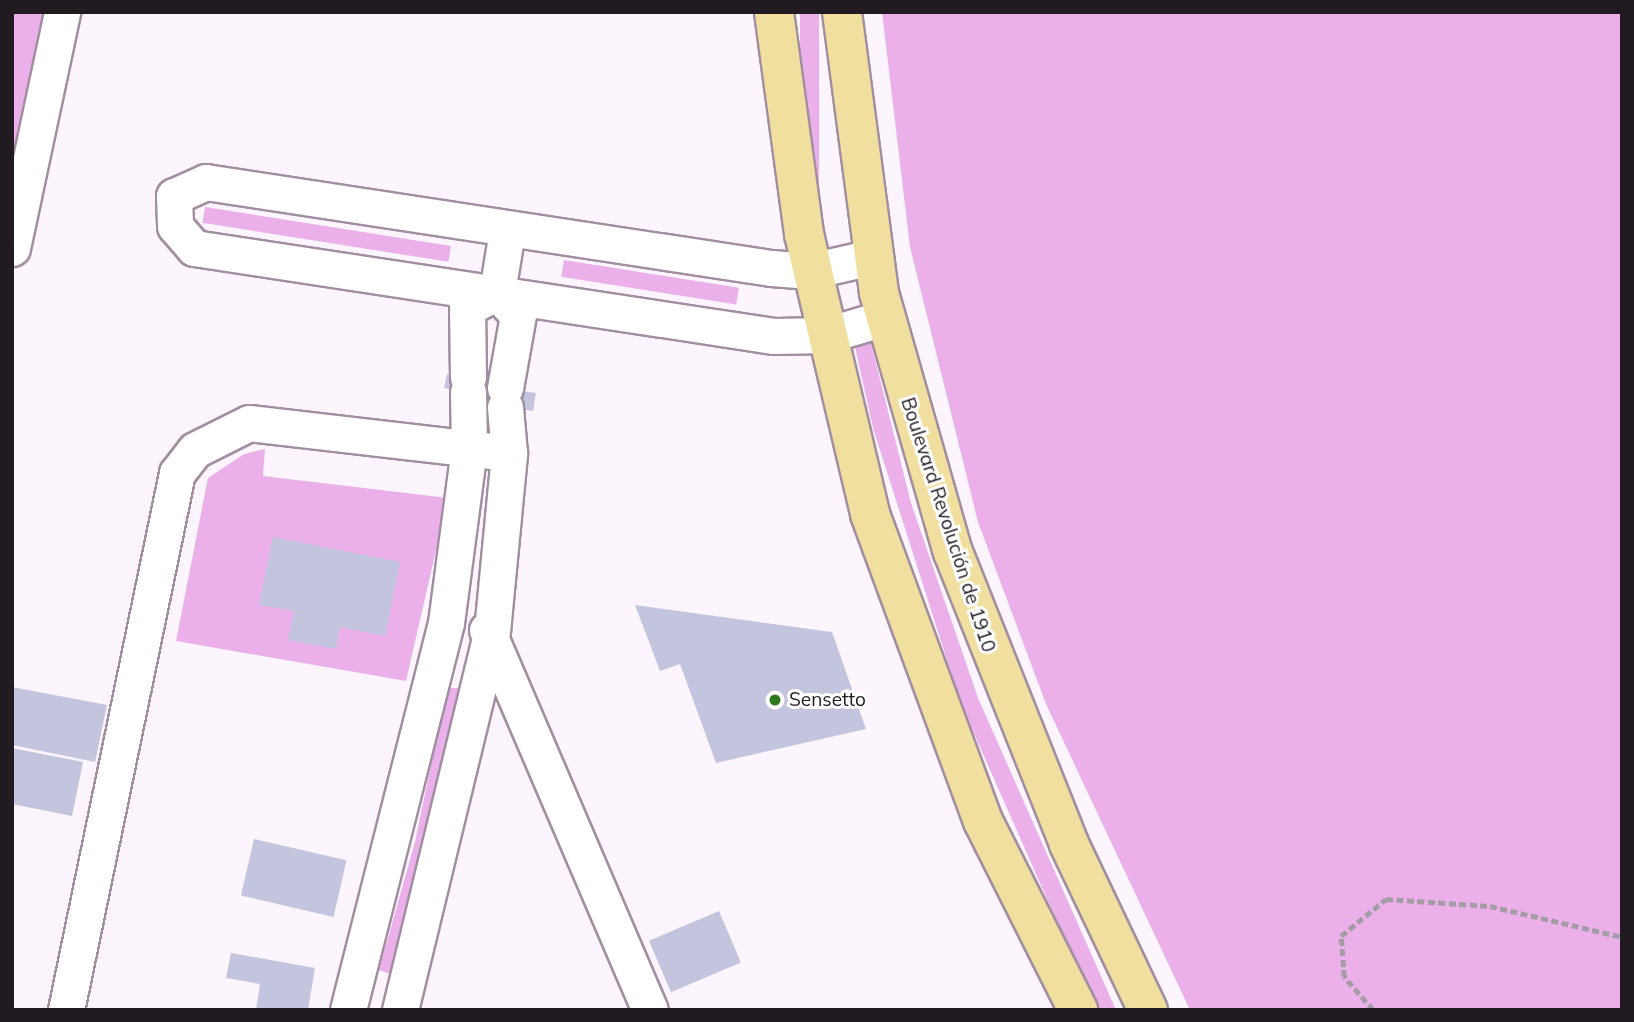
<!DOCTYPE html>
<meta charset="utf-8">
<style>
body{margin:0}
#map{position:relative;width:1634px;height:1022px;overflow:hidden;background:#fdf5fd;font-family:Mulish,sans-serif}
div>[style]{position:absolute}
.green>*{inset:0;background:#ebb0e9;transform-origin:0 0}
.building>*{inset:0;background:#c3c4dd;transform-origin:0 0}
.path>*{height:4.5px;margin-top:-2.25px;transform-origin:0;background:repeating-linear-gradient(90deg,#a59da5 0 7px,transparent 0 10.5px)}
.roads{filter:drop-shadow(2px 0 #a18ea0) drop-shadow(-2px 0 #a18ea0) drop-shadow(0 2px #a18ea0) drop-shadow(0 -2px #a18ea0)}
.minor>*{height:35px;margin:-17.5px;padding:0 17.5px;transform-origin:17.5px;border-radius:17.5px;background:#fff}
.major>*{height:38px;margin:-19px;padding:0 19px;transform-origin:19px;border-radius:19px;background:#f1df9f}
.dots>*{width:19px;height:19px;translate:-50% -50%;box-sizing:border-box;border:4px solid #fff;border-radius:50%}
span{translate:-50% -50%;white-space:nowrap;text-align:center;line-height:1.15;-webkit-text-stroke:6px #fff;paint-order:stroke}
.street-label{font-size:19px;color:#211a21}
.poi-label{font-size:19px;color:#211a21}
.left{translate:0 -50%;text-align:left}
.frame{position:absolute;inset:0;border:14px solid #211a21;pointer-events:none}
</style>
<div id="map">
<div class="green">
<i style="clip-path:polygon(12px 12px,45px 12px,12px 184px)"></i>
<i style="left:800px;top:12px;width:19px;height:191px"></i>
<i style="clip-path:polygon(882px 12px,1622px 12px,1622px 1010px,1190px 1010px,1046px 704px,978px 522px,910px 247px)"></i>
<i style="left:205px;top:207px;width:249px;height:16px;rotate:9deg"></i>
<i style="left:564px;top:260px;width:177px;height:17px;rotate:9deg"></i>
<i style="clip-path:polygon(869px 335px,911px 503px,978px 698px,1116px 1010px,1096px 1010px,961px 704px,873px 428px,853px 338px)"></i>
<i style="clip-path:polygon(265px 449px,263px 476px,448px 498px,406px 681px,176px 641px,208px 478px,244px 454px)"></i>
<i style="clip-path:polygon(447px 688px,459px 688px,454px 714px,427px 845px,390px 974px,379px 970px,415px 842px)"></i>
</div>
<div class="building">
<i style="clip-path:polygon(481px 368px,499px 371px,497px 387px,536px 393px,533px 411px,476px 402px,477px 394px,444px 388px,447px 374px,479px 379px)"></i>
<i style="clip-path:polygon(273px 537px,400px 562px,385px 636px,340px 627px,336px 649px,288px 640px,294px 611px,259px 605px)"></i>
<i style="clip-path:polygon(635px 605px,832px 632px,866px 729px,716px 763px,680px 664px,660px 671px)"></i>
<i style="clip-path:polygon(12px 687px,107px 705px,95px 762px,12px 745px)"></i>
<i style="clip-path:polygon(12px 748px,83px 762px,72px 816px,12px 804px)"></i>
<i style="left:254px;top:839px;width:95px;height:58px;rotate:13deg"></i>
<i style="left:719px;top:911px;width:56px;height:76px;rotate:67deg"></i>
<i style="clip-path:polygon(231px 953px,315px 968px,308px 1010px,256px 1010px,260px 984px,226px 978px)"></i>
</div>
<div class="path">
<i style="left:1373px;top:1010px;width:44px;rotate:-131.3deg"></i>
<i style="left:1344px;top:977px;width:41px;rotate:-94.2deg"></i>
<i style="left:1341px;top:936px;width:58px;rotate:-39.4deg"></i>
<i style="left:1386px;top:899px;width:104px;rotate:3.9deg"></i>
<i style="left:1490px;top:906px;width:136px;rotate:13.2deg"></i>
</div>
<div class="roads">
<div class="minor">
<i style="left:12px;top:248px;width:241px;rotate:-78deg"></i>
<i style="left:872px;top:257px;width:63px;rotate:167.1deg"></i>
<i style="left:811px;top:271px;width:40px;rotate:-175.7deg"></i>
<i style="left:771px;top:268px;width:572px;rotate:-171.35deg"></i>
<i style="left:206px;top:182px;width:35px;rotate:156deg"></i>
<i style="left:174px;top:196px;width:30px;rotate:88deg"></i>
<i style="left:175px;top:226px;width:29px;rotate:49deg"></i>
<i style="left:194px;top:248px;width:587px;rotate:8.63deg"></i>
<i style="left:774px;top:336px;width:53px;rotate:-1.1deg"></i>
<i style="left:827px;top:335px;width:59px;rotate:-16.6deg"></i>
<i style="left:497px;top:292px;width:62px;rotate:-80.7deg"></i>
<i style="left:468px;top:377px;width:69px;rotate:-90.8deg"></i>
<i style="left:467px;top:308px;width:34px;rotate:-28deg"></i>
<i style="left:497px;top:292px;width:31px;rotate:48deg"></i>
<i style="left:518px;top:315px;width:74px;rotate:100.1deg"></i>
<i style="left:487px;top:630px;width:413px;rotate:66.8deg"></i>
<i style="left:66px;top:1010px;width:548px;rotate:-78.32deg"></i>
<i style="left:177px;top:473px;width:29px;rotate:-52deg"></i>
<i style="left:195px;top:450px;width:60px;rotate:-26.6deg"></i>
<i style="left:249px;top:423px;width:262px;rotate:6.6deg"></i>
<i style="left:348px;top:1010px;width:399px;rotate:-75.8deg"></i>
<i style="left:446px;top:623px;width:176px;rotate:-82.5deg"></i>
<i style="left:469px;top:449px;width:57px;rotate:-91deg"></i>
<i style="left:400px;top:1010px;width:390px;rotate:-76.4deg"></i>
<i style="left:492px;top:631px;width:179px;rotate:-84.5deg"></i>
<i style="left:509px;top:453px;width:46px;rotate:-95deg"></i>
</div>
<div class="major">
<i style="left:774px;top:12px;width:224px;rotate:82.3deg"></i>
<i style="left:804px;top:234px;width:288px;rotate:76.7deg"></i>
<i style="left:870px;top:514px;width:327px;rotate:69.8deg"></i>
<i style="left:983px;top:821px;width:212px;rotate:63.3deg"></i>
<i style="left:842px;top:12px;width:283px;rotate:82.5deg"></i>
<i style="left:879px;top:293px;width:269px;rotate:74.1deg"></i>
<i style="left:953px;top:552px;width:314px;rotate:68.3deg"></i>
<i style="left:1069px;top:844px;width:184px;rotate:64.6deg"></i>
</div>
</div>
<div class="dots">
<i style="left:775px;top:700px;background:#2f781d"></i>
</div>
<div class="street-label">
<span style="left:948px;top:525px;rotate:72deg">Boulevard Revolución de 1910</span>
</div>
<div class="poi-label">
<span class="left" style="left:789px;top:700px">Sensetto</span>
</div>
<div class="frame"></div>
</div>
